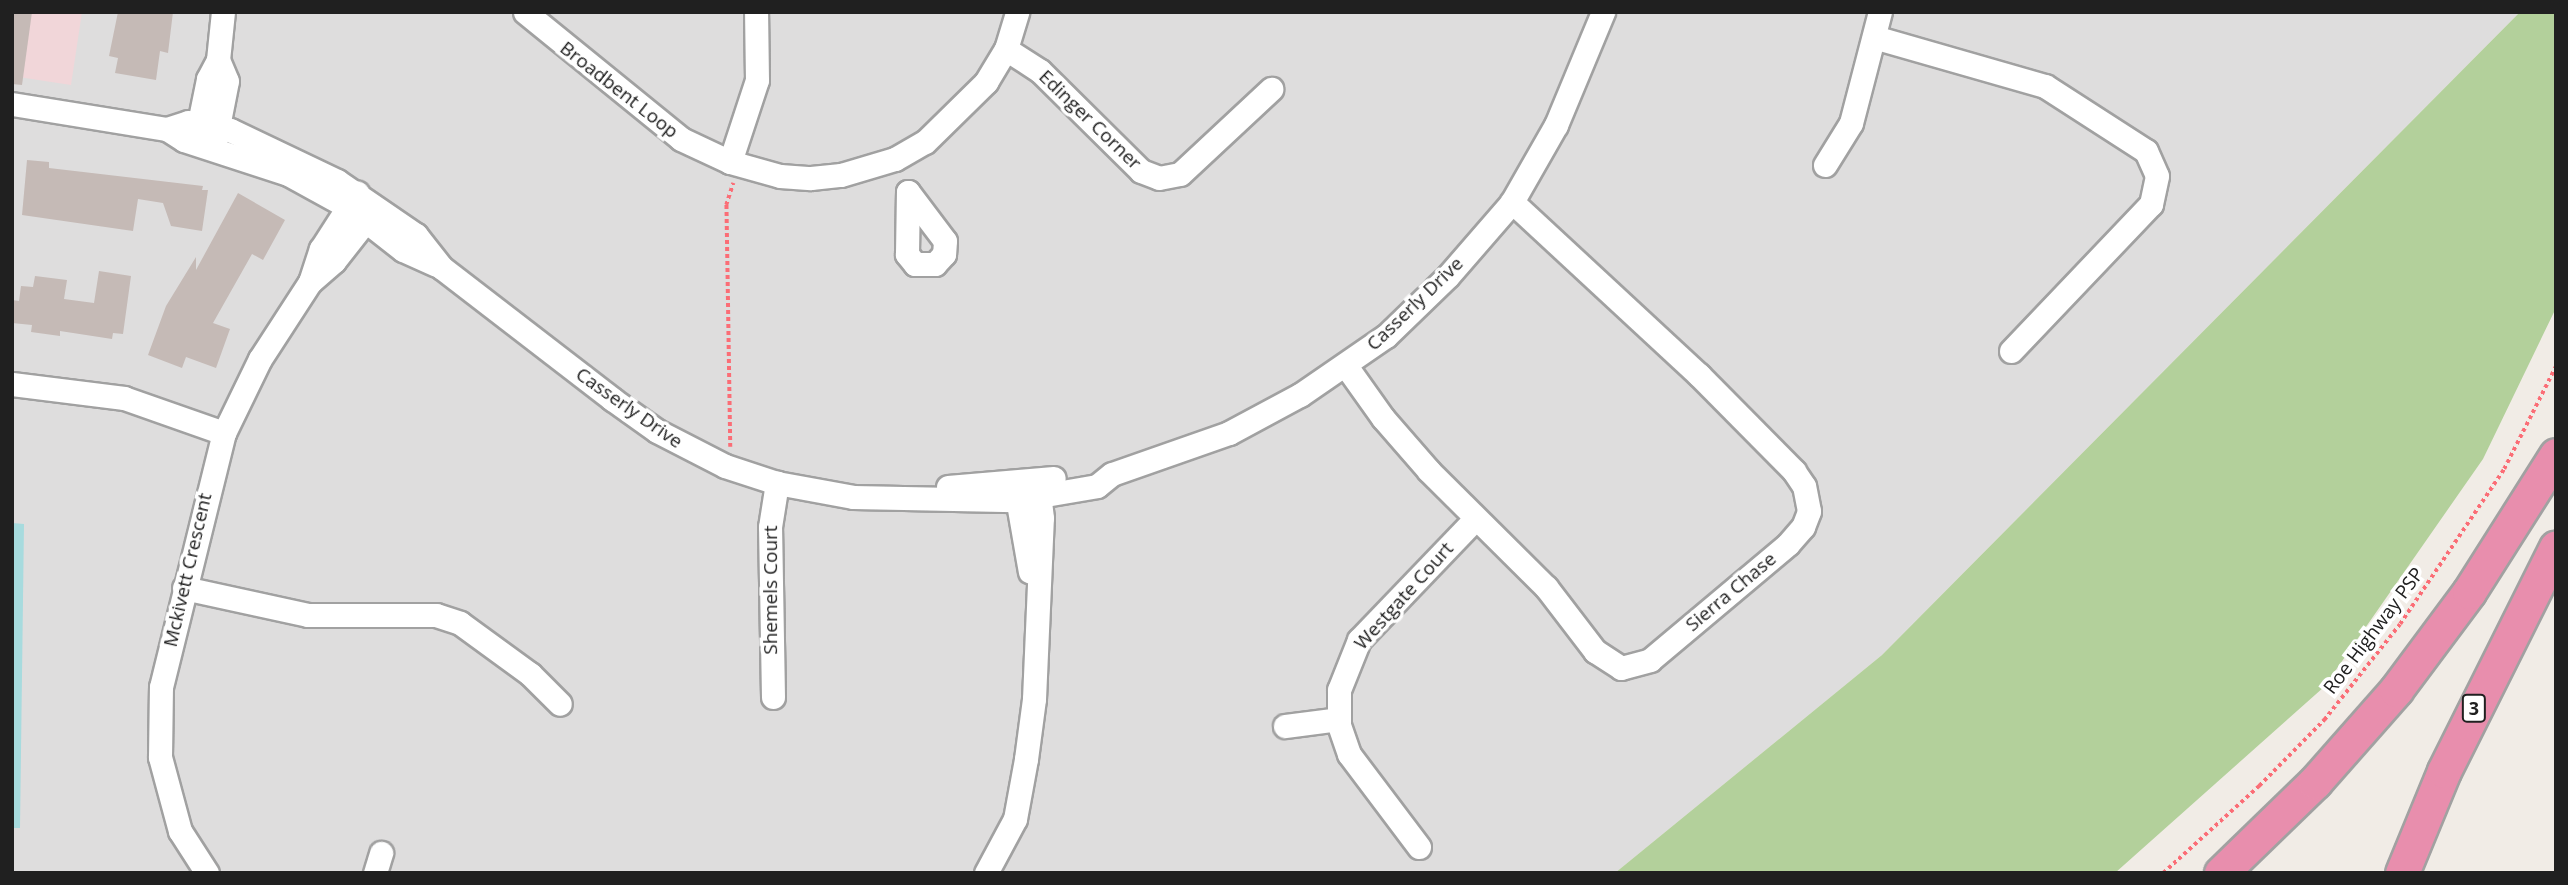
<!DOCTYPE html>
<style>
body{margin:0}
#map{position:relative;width:2568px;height:885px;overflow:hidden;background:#f1ece6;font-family:"Open Sans",sans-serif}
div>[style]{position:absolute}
.residential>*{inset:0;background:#dedddd}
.commercial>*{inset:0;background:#f1d6d9}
.forest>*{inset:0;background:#b3d09b}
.water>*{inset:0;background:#a7dbde}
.building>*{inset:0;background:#c5bab6}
.path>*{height:3.5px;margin-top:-1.75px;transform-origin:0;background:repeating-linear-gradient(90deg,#fb6d76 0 3.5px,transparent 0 7px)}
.roads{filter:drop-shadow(2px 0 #a1a1a1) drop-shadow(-2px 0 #a1a1a1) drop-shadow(0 2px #a1a1a1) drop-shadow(0 -2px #a1a1a1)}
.minor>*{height:23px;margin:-11.5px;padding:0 11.5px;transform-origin:11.5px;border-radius:11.5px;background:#fff}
.highway>*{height:33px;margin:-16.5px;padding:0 16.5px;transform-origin:16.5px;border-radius:16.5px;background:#e88ead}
span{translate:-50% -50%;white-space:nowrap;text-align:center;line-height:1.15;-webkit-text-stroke:7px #fff;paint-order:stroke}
.shield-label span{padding:2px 5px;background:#fff;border:2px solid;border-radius:5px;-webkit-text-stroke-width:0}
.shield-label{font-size:18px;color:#202020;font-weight:700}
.street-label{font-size:19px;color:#202020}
.frame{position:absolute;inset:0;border:14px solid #202020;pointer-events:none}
</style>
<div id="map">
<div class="residential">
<i style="clip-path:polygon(12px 12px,2520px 12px,1882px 655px,1615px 873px,12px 873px)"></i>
</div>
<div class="commercial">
<i style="clip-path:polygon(12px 12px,82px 12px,71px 85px,12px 76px)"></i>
</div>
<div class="forest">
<i style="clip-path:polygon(2520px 12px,2556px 12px,2556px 308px,2483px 459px,2324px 687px,2115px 873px,1615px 873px,1882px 655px)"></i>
</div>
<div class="water">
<i style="clip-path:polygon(12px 523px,24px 524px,20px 828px,12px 828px)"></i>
</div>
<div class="building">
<i style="clip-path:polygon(12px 12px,32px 12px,22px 85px,12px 84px)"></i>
<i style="clip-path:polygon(118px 12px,173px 12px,168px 53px,160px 51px,156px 80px,115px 73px,118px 58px,109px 56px)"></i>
<i style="clip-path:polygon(27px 160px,49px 162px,49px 168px,203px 186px,202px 190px,208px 190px,202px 231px,171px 226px,163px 203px,138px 199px,133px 231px,22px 215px)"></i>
<i style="clip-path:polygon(238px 193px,285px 220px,263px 260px,252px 254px,213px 323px,230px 329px,216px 368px,186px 357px,182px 368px,148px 355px,166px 306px,196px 257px,196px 270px)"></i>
<i style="clip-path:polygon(99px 271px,131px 276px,123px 334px,113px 333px,112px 339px,60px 331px,60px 336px,31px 332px,32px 325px,12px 323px,12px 300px,19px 301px,21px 286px,33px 287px,35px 276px,67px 280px,64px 299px,94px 303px)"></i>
</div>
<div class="path">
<i style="left:730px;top:447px;width:242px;rotate:-90.9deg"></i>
<i style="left:726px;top:205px;width:23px;rotate:-72deg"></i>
<i style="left:2163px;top:873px;width:130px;rotate:-42.2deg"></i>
<i style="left:2259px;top:786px;width:93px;rotate:-45.4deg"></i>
<i style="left:2324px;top:720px;width:122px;rotate:-51.6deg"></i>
<i style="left:2400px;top:624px;width:187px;rotate:-56.1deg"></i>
<i style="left:2504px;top:469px;width:115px;rotate:-63.2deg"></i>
</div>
<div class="roads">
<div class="minor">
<i style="left:525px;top:12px;width:201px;rotate:39.1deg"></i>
<i style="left:681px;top:139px;width:54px;rotate:25.1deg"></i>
<i style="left:730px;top:162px;width:52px;rotate:15.6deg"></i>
<i style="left:780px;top:176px;width:31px;rotate:4deg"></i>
<i style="left:811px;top:178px;width:30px;rotate:-6deg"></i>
<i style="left:841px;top:175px;width:56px;rotate:-16.5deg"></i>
<i style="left:895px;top:159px;width:34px;rotate:-30deg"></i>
<i style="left:925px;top:142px;width:86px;rotate:-44.5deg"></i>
<i style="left:986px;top:82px;width:39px;rotate:-59deg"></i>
<i style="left:1006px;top:49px;width:39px;rotate:-73deg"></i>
<i style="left:1874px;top:37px;width:178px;rotate:16deg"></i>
<i style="left:2045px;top:86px;width:120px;rotate:32.8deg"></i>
<i style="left:2146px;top:151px;width:27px;rotate:66deg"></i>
<i style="left:2157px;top:176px;width:29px;rotate:102deg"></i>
<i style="left:2151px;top:204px;width:203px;rotate:133.6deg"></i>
<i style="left:1006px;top:49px;width:40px;rotate:32.9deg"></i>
<i style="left:1040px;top:71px;width:142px;rotate:44.7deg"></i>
<i style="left:1141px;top:171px;width:19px;rotate:21deg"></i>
<i style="left:1159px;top:178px;width:21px;rotate:-11deg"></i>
<i style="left:1180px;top:174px;width:125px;rotate:-43deg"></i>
<i style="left:12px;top:104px;width:157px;rotate:9.2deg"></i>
<i style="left:167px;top:129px;width:20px;rotate:33deg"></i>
<i style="left:184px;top:140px;width:109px;rotate:18.1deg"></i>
<i style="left:288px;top:174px;width:68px;rotate:28.8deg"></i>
<i style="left:348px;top:207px;width:70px;rotate:38deg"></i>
<i style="left:403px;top:250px;width:36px;rotate:24deg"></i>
<i style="left:167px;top:129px;width:22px;rotate:-18deg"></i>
<i style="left:188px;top:122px;width:43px;rotate:10.8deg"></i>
<i style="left:230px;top:130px;width:119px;rotate:25.5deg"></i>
<i style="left:337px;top:181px;width:96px;rotate:34.4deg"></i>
<i style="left:416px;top:235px;width:42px;rotate:51.8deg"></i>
<i style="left:442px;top:268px;width:215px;rotate:37.6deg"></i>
<i style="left:612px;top:399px;width:55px;rotate:35.4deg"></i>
<i style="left:657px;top:431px;width:76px;rotate:27.2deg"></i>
<i style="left:725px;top:466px;width:55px;rotate:18.1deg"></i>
<i style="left:777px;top:483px;width:77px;rotate:10.4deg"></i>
<i style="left:853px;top:497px;width:163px;rotate:1.1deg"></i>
<i style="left:1016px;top:500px;width:82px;rotate:-9.8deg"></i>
<i style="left:1097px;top:486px;width:19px;rotate:-39deg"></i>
<i style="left:1112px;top:474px;width:124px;rotate:-19.3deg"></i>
<i style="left:1229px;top:433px;width:81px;rotate:-28.2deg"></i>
<i style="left:1300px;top:395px;width:104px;rotate:-34.5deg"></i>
<i style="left:1386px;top:336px;width:86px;rotate:-44.1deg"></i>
<i style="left:1448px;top:276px;width:98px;rotate:-49.1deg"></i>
<i style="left:1512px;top:202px;width:89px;rotate:-60.3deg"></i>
<i style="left:1556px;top:125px;width:122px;rotate:-67.4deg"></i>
<i style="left:196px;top:138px;width:60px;rotate:-78.5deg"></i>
<i style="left:208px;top:79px;width:21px;rotate:-62deg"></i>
<i style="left:218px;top:60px;width:48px;rotate:-84.1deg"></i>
<i style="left:215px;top:142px;width:62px;rotate:-78.9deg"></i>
<i style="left:227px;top:81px;width:23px;rotate:-113deg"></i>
<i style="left:730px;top:162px;width:86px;rotate:-71.8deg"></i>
<i style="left:757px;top:80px;width:68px;rotate:-90.8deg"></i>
<i style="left:1825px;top:165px;width:49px;rotate:-58.2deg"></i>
<i style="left:1851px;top:123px;width:115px;rotate:-75.4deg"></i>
<i style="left:908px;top:192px;width:61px;rotate:52.9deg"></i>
<i style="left:945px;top:241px;width:13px;rotate:94deg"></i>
<i style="left:944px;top:254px;width:13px;rotate:132deg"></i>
<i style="left:935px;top:264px;width:20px;rotate:180deg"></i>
<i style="left:915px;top:264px;width:13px;rotate:-129deg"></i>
<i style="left:907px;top:254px;width:62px;rotate:-89.1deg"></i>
<i style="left:310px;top:282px;width:32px;rotate:-41deg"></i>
<i style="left:334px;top:261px;width:66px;rotate:-51.7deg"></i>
<i style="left:1346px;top:366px;width:64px;rotate:54.6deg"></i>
<i style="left:1383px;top:418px;width:70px;rotate:49deg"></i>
<i style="left:1429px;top:471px;width:165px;rotate:44.8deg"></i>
<i style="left:1546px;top:587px;width:81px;rotate:52.6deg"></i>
<i style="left:1595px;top:651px;width:31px;rotate:33deg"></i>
<i style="left:1621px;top:668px;width:30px;rotate:-15deg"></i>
<i style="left:1650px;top:660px;width:180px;rotate:-40deg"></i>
<i style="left:1788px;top:544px;width:23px;rotate:-49deg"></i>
<i style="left:1803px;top:527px;width:17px;rotate:-69deg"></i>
<i style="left:1809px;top:511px;width:25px;rotate:-101deg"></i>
<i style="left:1804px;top:486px;width:18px;rotate:-124deg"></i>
<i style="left:1794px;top:471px;width:135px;rotate:-134.7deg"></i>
<i style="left:1699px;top:375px;width:255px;rotate:-137.2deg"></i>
<i style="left:12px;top:384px;width:113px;rotate:7.1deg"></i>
<i style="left:124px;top:398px;width:106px;rotate:19.3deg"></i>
<i style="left:1015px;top:486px;width:87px;rotate:80.1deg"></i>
<i style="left:948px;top:487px;width:106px;rotate:-4.9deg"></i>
<i style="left:184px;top:588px;width:127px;rotate:12.3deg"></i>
<i style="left:308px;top:615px;width:128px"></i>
<i style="left:436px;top:615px;width:25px;rotate:18deg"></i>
<i style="left:460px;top:623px;width:87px;rotate:36.1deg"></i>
<i style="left:530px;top:674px;width:42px;rotate:45deg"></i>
<i style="left:773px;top:697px;width:170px;rotate:-91deg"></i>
<i style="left:770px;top:527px;width:45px;rotate:-81deg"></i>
<i style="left:1285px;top:726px;width:54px;rotate:-7.4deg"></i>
<i style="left:1419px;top:847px;width:116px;rotate:-127deg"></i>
<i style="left:1349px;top:754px;width:31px;rotate:-109deg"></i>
<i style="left:1339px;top:725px;width:35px;rotate:-90deg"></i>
<i style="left:1339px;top:690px;width:54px;rotate:-68.2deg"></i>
<i style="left:1359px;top:640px;width:166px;rotate:-46.2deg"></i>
<i style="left:207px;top:873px;width:50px;rotate:-122.7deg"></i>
<i style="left:180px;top:831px;width:77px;rotate:-105.1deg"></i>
<i style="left:160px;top:757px;width:70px;rotate:-89.2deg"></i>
<i style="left:161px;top:687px;width:262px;rotate:-76.1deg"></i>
<i style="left:224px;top:433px;width:82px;rotate:-64.1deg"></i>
<i style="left:260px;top:359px;width:92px;rotate:-57deg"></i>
<i style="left:310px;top:282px;width:35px;rotate:-72deg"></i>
<i style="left:321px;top:249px;width:67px;rotate:-57.3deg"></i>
<i style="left:375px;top:873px;width:21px;rotate:-73deg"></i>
<i style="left:986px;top:873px;width:61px;rotate:-61.8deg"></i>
<i style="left:1015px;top:819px;width:61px;rotate:-79.6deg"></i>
<i style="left:1026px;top:759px;width:61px;rotate:-82.4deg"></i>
<i style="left:1034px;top:699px;width:181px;rotate:-87.5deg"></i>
<i style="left:1042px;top:518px;width:35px;rotate:-97deg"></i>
</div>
<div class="highway">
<i style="left:2221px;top:873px;width:131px;rotate:-44.1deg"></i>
<i style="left:2315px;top:782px;width:123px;rotate:-48.6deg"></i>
<i style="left:2396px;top:690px;width:122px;rotate:-53.3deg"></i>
<i style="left:2469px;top:592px;width:162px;rotate:-57.6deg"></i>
<i style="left:2402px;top:873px;width:110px;rotate:-67.6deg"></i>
<i style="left:2444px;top:771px;width:250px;rotate:-63.4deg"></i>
</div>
</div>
<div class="shield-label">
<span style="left:2474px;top:708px">3</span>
</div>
<div class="street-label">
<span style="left:619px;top:90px;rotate:38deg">Broadbent Loop</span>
<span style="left:1090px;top:120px;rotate:44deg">Edinger Corner</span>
<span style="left:1415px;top:304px;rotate:-44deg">Casserly Drive</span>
<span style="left:629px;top:408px;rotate:35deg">Casserly Drive</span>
<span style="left:188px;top:570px;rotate:-77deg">Mckivett Crescent</span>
<span style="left:771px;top:590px;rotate:-90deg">Shemels Court</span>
<span style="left:1731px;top:592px;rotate:-40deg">Sierra Chase</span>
<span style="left:1404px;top:596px;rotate:-48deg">Westgate Court</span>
<span style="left:2374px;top:631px;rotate:-53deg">Roe Highway PSP</span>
</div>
<div class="frame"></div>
</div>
